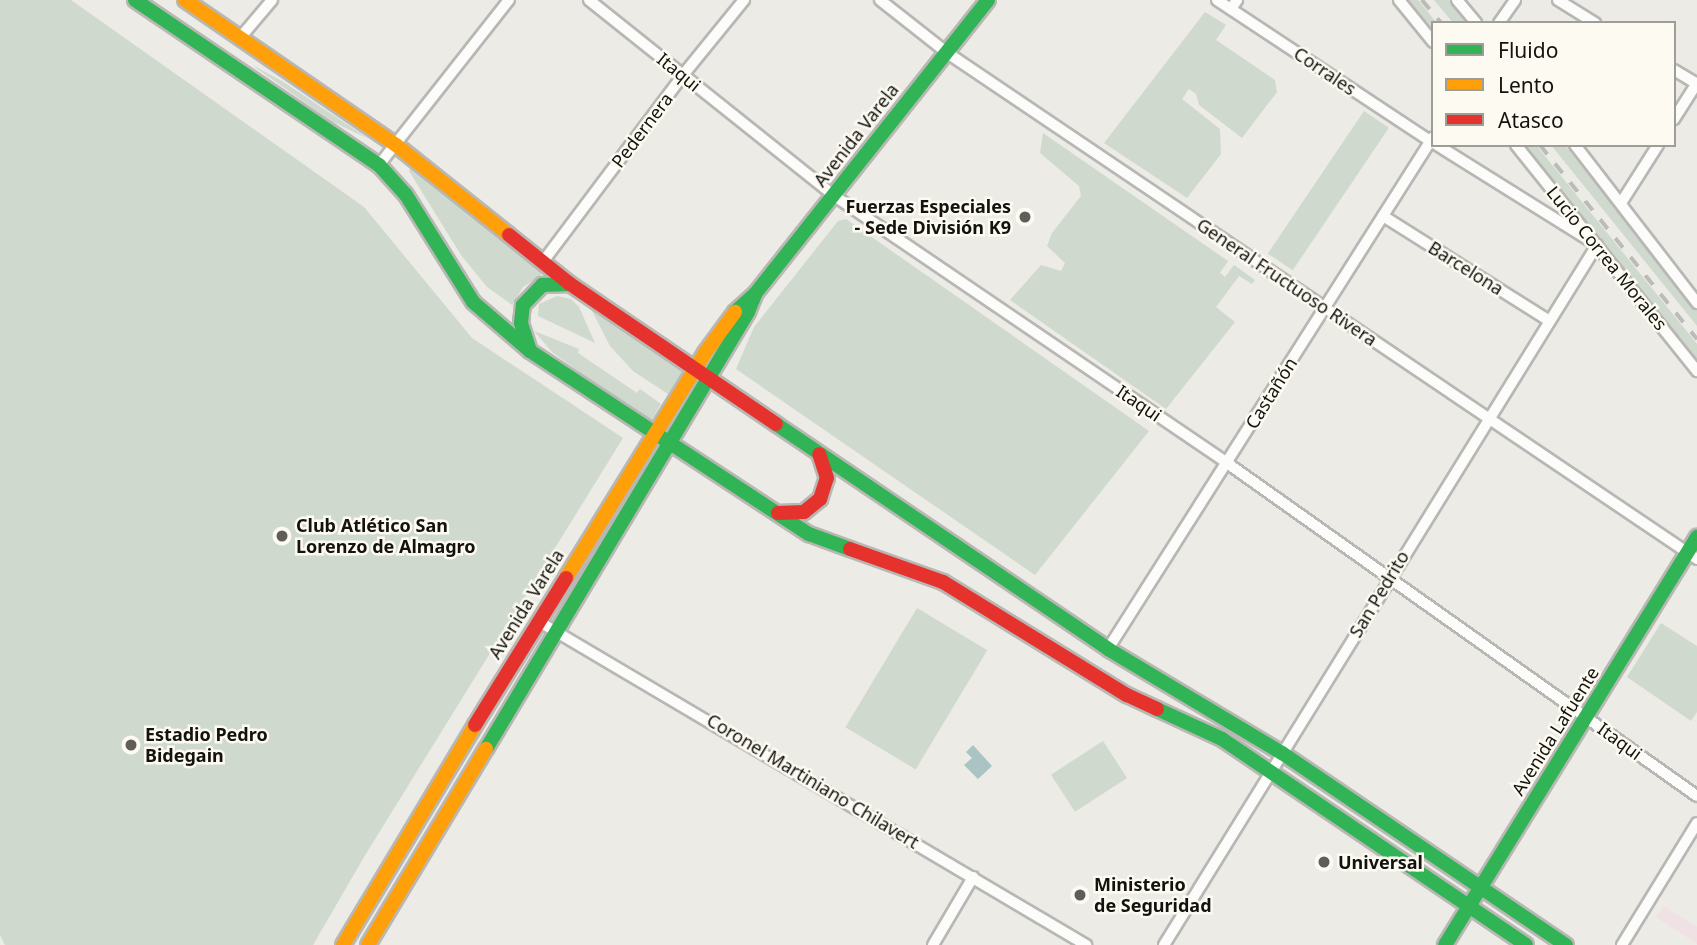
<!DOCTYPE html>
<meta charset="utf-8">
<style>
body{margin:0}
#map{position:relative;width:1697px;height:945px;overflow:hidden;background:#ecebe6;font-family:"Noto Sans",sans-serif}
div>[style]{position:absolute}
.industrial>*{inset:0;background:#f0e2e4}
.green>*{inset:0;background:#cfd9ce;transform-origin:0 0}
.water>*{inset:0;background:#a9c4c3}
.roads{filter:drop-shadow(2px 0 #b8b7b4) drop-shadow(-2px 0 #b8b7b4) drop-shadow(0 2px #b8b7b4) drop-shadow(0 -2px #b8b7b4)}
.street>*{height:10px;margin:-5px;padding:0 5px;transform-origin:5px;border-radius:5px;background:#fcfcfb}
.fast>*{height:14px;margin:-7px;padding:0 7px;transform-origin:7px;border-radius:7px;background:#30b455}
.slow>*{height:14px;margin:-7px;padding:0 7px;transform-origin:7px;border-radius:7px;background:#ff9f0a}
.jam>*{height:14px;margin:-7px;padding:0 7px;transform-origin:7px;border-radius:7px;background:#e5322d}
.rail>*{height:3.5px;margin-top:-1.75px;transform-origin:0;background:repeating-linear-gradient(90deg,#bbbbba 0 12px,transparent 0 24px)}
.dots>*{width:19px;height:19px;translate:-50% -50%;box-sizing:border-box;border:4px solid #fcfaf1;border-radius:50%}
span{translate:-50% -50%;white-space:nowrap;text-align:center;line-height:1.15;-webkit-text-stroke:5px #fcfaf1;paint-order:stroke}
.street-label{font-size:18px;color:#13120f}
.poi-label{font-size:18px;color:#13120f;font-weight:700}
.right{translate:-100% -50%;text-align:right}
.left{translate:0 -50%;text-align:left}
.legend{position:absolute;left:1431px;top:21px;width:245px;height:126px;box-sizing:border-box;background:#fcfaf1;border:2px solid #9f9d97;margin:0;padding:9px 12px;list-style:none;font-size:21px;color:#13120f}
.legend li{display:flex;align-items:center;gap:14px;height:35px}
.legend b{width:35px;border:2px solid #9f9d97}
</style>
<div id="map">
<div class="industrial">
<i style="clip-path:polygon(1663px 906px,1697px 927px,1697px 944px,1656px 917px)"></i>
</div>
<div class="green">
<i style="clip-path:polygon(0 0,71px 0,364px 207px,472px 338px,623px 438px,364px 857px,313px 945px,5px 945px,0 935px)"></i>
<i style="clip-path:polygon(1407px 0,1418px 0,1437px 23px,1433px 23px,1433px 32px)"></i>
<i style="clip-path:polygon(1434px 0,1449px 0,1467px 23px,1453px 23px)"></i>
<i style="clip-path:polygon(1205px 12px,1226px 25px,1216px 40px,1275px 80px,1277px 92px,1242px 138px,1199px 105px,1196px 94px,1189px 89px,1182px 99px,1220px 129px,1221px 154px,1187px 198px,1104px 143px)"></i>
<i style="clip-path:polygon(252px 65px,282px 81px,369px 139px,331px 121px)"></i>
<i style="left:1364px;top:111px;width:30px;height:172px;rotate:34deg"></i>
<i style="clip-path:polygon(1043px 133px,1228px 261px,1220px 273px,1225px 277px,1234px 265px,1255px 280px,1252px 284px,1239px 276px,1216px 307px,1235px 322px,1166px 409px,1010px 300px,1041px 265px,1061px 271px,1065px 263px,1047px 246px,1052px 233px,1081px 196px,1079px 186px,1040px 153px)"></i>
<i style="clip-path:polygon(1524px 145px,1536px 145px,1697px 344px,1697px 363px)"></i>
<i style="clip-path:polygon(1551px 145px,1565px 145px,1697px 311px,1697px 326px)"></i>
<i style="clip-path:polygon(410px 167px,541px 272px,541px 276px,523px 287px,512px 305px,487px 287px,461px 255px,409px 171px)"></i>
<i style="clip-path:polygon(846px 219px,1149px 431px,1035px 575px,736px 369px,754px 327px,838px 221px)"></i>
<i style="clip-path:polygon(557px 296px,571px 299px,579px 307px,595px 343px,538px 316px,539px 304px)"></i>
<i style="clip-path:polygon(589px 305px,683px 372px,668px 394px,633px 371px,610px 346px)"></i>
<i style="clip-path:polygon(534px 331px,579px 349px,578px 353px,637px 393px,640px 389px,661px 404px,650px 423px,552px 352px)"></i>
<i style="left:917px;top:608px;width:82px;height:139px;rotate:31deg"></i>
<i style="clip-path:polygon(1661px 623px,1697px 646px,1697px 712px,1691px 721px,1627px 677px)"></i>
<i style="left:1103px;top:741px;width:44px;height:62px;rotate:57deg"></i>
</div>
<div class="water">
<i style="clip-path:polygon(973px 745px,992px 766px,978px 779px,964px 765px,972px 758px,966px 752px)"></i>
</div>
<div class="roads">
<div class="street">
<i style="left:589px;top:0;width:312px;rotate:38.6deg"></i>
<i style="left:833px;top:195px;width:477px;rotate:34.2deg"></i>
<i style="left:1227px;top:463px;width:576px;rotate:35.32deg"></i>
<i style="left:880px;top:0;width:84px;rotate:38.2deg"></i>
<i style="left:946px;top:52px;width:906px;rotate:34.02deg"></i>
<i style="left:1217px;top:0;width:259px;rotate:33.5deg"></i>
<i style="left:1399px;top:0;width:54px;rotate:51deg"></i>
<i style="left:1457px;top:0;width:30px;rotate:50deg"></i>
<i style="left:1558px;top:0;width:44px;rotate:31.9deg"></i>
<i style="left:1231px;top:9px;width:11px;rotate:-56deg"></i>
<i style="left:1499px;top:23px;width:28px;rotate:-55deg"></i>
<i style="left:240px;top:38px;width:50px;rotate:-49.9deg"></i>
<i style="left:1674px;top:70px;width:27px;rotate:31deg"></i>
<i style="left:1674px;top:119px;width:43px;rotate:-57.4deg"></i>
<i style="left:1516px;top:145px;width:290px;rotate:51.3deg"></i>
<i style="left:1575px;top:145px;width:200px;rotate:52.3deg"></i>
<i style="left:379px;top:165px;width:210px;rotate:-51.8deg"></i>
<i style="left:1621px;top:203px;width:69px;rotate:-57.5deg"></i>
<i style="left:1383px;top:216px;width:195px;rotate:32.2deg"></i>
<i style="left:542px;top:263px;width:235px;rotate:-53.1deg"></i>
<i style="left:683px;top:75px;width:97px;rotate:-50.9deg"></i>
<i style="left:538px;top:621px;width:637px;rotate:30.59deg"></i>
<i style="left:1108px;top:649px;width:606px;rotate:-57.59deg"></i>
<i style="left:933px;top:945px;width:79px;rotate:-59.5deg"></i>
<i style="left:1164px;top:945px;width:823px;rotate:-58.26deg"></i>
<i style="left:1597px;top:245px;width:189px;rotate:-148deg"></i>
<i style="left:1622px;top:945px;width:143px;rotate:-58.4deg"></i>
</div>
<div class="fast">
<i style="left:135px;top:0;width:295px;rotate:34.1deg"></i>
<i style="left:379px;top:165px;width:40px;rotate:48deg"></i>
<i style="left:406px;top:195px;width:126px;rotate:57.9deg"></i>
<i style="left:473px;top:302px;width:75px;rotate:40.7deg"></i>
<i style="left:530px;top:351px;width:334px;rotate:33.3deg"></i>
<i style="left:809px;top:534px;width:44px;rotate:20.1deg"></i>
<i style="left:735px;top:312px;width:27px;rotate:-42deg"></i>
<i style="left:755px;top:294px;width:375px;rotate:-51.6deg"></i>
<i style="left:530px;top:351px;width:29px;rotate:-108deg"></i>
<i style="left:521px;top:323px;width:18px;rotate:-84deg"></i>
<i style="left:523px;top:305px;width:28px;rotate:-46deg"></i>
<i style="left:542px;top:285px;width:28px;rotate:-2deg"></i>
<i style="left:776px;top:424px;width:401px;rotate:34.1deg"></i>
<i style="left:1108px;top:649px;width:203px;rotate:30.9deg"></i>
<i style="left:1282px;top:753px;width:343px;rotate:34.1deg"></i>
<i style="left:1157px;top:709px;width:72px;rotate:24.8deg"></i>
<i style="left:1222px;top:739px;width:367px;rotate:34.1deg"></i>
<i style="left:486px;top:749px;width:510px;rotate:-59.06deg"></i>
<i style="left:748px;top:312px;width:18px;rotate:-68deg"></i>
<i style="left:1445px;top:945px;width:480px;rotate:-58.3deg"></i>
</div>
<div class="slow">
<i style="left:185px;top:0;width:256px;rotate:34.5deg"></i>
<i style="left:396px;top:145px;width:144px;rotate:38.5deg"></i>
<i style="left:566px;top:578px;width:264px;rotate:-58.3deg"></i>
<i style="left:705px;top:353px;width:51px;rotate:-53.8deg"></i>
<i style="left:343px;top:945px;width:257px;rotate:-59deg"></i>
<i style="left:368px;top:945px;width:229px;rotate:-59deg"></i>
</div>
<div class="jam">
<i style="left:509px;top:235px;width:78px;rotate:38.8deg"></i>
<i style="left:570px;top:284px;width:249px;rotate:34.2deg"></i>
<i style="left:778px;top:513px;width:26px;rotate:-2deg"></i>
<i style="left:804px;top:512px;width:21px;rotate:-39deg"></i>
<i style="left:820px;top:499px;width:22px;rotate:-72deg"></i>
<i style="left:827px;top:478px;width:25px;rotate:-108deg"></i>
<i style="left:850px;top:549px;width:99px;rotate:19.5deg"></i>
<i style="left:943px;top:582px;width:216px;rotate:31.6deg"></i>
<i style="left:1127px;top:695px;width:33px;rotate:25deg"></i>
<i style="left:475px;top:725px;width:173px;rotate:-58.2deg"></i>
</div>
</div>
<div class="rail">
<i style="left:1422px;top:0;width:30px;rotate:50deg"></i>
<i style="left:1540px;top:145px;width:250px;rotate:51deg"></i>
</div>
<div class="dots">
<i style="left:1025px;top:217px;background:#5f5e5a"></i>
<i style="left:282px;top:536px;background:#5f5e5a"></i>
<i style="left:131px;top:745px;background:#5f5e5a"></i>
<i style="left:1324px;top:862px;background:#5f5e5a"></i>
<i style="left:1080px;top:895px;background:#5f5e5a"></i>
</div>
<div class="street-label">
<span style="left:1325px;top:71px;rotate:34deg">Corrales</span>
<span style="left:679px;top:72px;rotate:39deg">Itaqui</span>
<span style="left:642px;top:130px;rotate:-53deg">Pedernera</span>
<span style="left:856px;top:135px;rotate:-52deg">Avenida Varela</span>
<span style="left:1607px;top:258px;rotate:51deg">Lucio Correa Morales</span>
<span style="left:1466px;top:268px;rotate:32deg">Barcelona</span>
<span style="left:1287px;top:282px;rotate:34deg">General Fructuoso Rivera</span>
<span style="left:1271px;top:393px;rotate:-58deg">Castañón</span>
<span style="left:1139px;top:403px;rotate:34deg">Itaqui</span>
<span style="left:1379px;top:594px;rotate:-59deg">San Pedrito</span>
<span style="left:526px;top:604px;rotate:-58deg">Avenida Varela</span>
<span style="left:1555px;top:731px;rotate:-58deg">Avenida Lafuente</span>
<span style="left:1620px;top:741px;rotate:36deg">Itaqui</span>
<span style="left:813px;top:781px;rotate:31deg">Coronel Martiniano Chilavert</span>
</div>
<div class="poi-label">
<span class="right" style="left:1011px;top:217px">Fuerzas Especiales<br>- Sede División K9</span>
<span class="left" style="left:296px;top:536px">Club Atlético San<br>Lorenzo de Almagro</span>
<span class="left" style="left:145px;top:745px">Estadio Pedro<br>Bidegain</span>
<span class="left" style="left:1338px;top:862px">Universal</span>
<span class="left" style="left:1094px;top:895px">Ministerio<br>de Seguridad</span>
</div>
<ul class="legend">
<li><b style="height:9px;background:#30b455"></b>Fluido</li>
<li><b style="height:9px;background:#ff9f0a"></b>Lento</li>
<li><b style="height:9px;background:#e5322d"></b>Atasco</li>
</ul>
</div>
